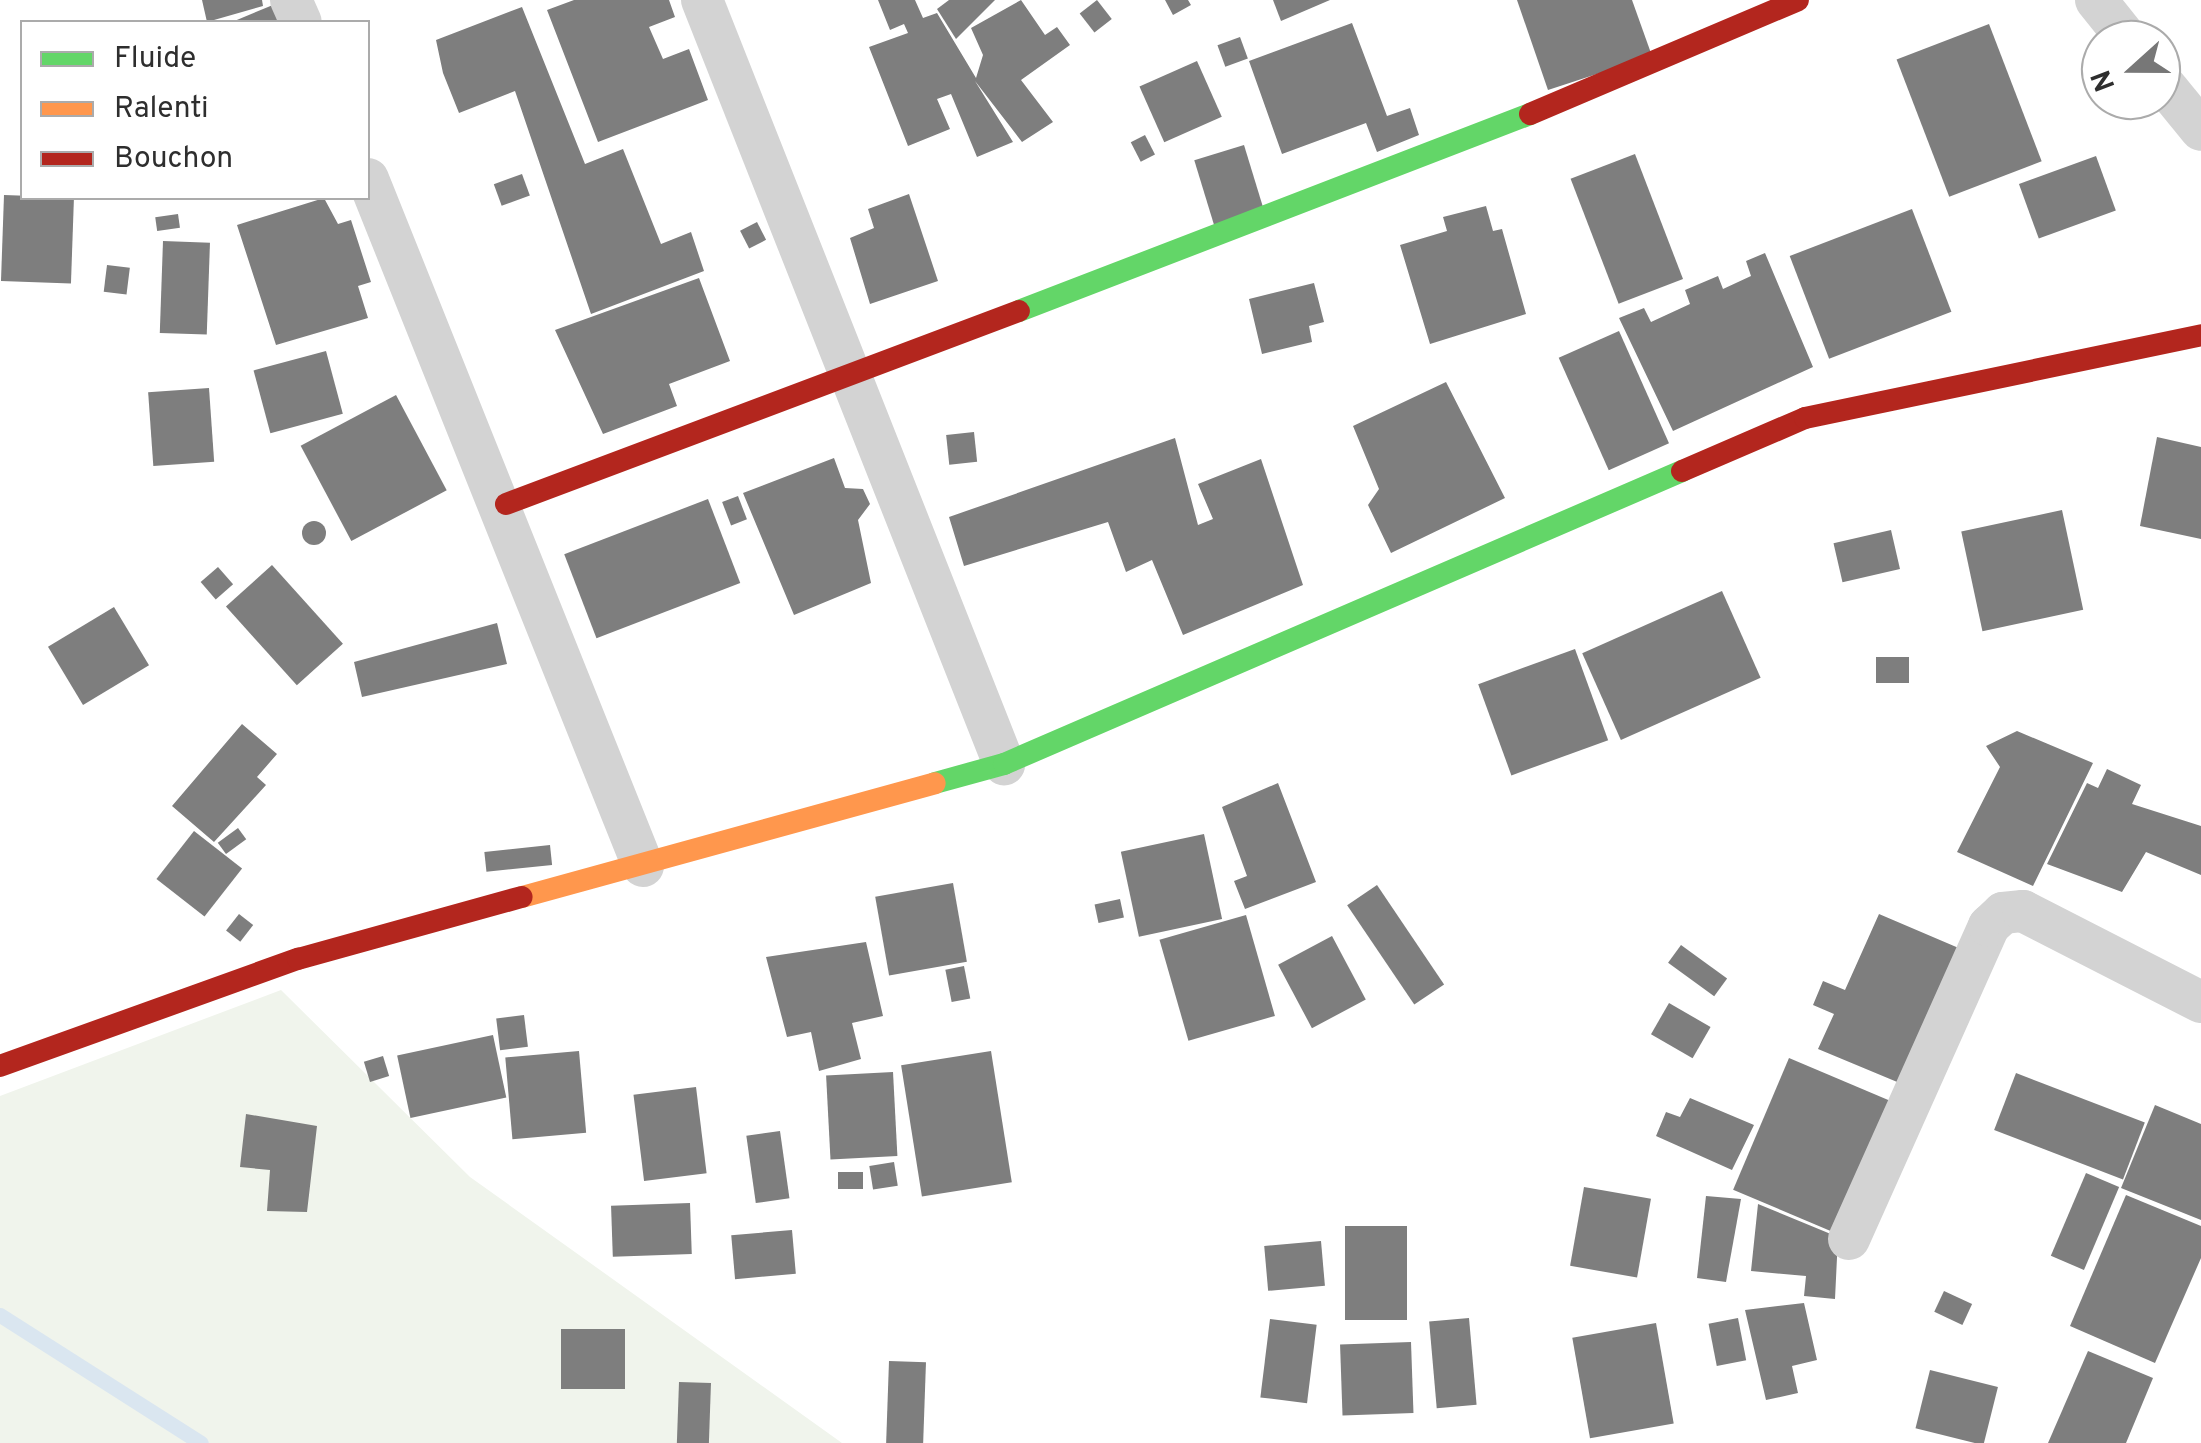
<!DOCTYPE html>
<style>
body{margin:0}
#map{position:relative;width:2201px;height:1443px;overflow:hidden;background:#fff;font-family:Overpass,sans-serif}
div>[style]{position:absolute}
.green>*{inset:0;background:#f0f4ec}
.stream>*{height:15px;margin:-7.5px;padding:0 7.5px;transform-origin:7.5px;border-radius:7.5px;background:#dae6f0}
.building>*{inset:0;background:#7e7e7e;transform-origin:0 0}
.round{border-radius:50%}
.street>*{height:42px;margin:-21px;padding:0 21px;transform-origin:21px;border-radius:21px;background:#d3d3d3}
.fast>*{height:22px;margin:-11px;padding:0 11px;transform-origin:11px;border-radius:11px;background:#63d668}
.slow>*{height:22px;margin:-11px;padding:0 11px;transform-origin:11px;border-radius:11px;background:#ff974d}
.jam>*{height:22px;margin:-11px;padding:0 11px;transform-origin:11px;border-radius:11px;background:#b3261e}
span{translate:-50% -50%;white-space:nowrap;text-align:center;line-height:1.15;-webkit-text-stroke:10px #fff;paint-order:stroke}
.legend{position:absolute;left:20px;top:20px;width:350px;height:180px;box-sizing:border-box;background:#fff;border:2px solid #ababab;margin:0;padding:12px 18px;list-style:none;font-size:30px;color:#2e2e2e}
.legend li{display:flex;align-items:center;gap:20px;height:50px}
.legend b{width:50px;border:2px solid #ababab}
.north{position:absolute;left:2081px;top:20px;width:100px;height:100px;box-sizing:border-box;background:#fff;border:2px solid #ababab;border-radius:50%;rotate:249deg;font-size:28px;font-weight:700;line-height:40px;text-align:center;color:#2e2e2e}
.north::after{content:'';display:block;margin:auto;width:35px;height:45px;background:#777;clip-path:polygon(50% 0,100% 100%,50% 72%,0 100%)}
</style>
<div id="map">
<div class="green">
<i style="clip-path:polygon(281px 990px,470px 1177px,842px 1443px,0 1443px,0 1096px)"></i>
</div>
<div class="stream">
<i style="left:0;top:1315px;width:238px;rotate:32.5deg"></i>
</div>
<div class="building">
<i style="clip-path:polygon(202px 0,262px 0,263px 6px,207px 22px)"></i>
<i style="clip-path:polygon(285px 0,294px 22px,232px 22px)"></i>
<i style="clip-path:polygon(574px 0,669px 0,675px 17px,649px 27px,663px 59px,689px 49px,708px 100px,598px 142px,547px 10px)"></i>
<i style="clip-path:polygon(878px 0,915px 0,923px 18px,937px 13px,976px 78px,983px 55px,971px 28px,1021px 0,1045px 35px,1057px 27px,1070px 45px,1021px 80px,1053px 122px,1022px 142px,975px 81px,1013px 142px,977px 157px,951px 94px,937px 99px,950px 129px,908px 146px,869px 47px,908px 33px,904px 24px,890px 30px)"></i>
<i style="clip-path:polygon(949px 0,995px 0,956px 39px,937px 9px)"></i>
<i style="left:1097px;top:0;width:24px;height:22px;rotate:52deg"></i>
<i style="clip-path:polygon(1165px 0,1188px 0,1191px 5px,1173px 15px)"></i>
<i style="clip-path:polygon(1273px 0,1330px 0,1281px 21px)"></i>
<i style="clip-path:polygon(1517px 0,1632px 0,1652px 56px,1548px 90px)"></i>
<i style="clip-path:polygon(522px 7px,585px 164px,623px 149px,661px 244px,691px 232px,704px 271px,591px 314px,515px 91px,459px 113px,443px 73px,436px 40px)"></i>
<i style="clip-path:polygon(1352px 23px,1387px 116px,1410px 108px,1419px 135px,1377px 152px,1366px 123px,1282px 154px,1249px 61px)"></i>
<i style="left:1989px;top:24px;width:147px;height:99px;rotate:69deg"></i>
<i style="left:1240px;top:37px;width:23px;height:24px;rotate:70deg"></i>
<i style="left:1197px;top:61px;width:61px;height:63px;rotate:66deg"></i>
<i style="left:1145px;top:135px;width:22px;height:16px;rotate:63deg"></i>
<i style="left:1244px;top:145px;width:69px;height:52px;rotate:73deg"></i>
<i style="left:1635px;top:154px;width:134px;height:69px;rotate:69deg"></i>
<i style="left:2096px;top:156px;width:58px;height:82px;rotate:70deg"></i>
<i style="left:522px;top:174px;width:23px;height:30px;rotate:70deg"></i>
<i style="clip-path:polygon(909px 194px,938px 281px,870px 304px,850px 238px,874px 228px,868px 209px)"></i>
<i style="left:4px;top:195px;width:70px;height:86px;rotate:2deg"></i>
<i style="clip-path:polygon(324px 198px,338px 224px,351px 220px,371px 282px,358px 286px,368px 318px,276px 345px,237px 225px)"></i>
<i style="clip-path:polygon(1486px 206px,1493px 231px,1502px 229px,1526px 314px,1430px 344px,1400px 245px,1447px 231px,1443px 217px)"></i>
<i style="left:1912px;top:209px;width:110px;height:131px;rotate:69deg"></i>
<i style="left:178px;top:214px;width:14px;height:23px;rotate:82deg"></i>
<i style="left:757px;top:222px;width:20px;height:19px;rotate:63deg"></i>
<i style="left:163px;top:241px;width:47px;height:92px;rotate:2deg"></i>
<i style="clip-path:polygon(1765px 253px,1813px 367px,1673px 431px,1619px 318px,1644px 308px,1651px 322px,1690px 304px,1685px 290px,1718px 276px,1723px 289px,1751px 276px,1746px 261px)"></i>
<i style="left:107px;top:265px;width:23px;height:27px;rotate:7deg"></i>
<i style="clip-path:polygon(699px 278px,730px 361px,669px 384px,677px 406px,603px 434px,555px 330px)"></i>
<i style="clip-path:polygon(1314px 283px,1324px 322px,1309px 326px,1312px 342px,1262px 354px,1249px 299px)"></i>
<i style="left:1619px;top:331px;width:123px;height:66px;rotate:66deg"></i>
<i style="left:326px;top:351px;width:65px;height:75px;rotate:75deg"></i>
<i style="clip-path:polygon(1446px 382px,1505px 498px,1391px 553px,1368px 505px,1379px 489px,1353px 426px)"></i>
<i style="left:209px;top:388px;width:74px;height:61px;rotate:86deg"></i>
<i style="left:396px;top:395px;width:108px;height:108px;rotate:62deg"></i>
<i style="left:974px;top:432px;width:30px;height:28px;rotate:84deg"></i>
<i style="clip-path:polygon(2157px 437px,2201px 447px,2201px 539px,2140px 526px)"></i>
<i style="clip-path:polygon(1175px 438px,1198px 525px,1213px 519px,1198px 484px,1261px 459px,1303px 585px,1183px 635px,1152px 560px,1126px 572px,1108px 522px,964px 566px,949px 517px)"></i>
<i style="clip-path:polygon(834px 458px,845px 488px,863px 489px,870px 504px,858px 520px,871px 583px,794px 615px,743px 493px)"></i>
<i style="left:738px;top:496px;width:25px;height:17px;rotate:69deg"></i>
<i style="left:708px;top:499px;width:90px;height:154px;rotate:69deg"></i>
<i style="left:2062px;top:510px;width:102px;height:103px;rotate:78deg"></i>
<i class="round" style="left:302px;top:521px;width:24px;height:24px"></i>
<i style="left:1891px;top:530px;width:40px;height:59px;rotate:77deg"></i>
<i style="left:272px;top:565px;width:106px;height:62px;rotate:48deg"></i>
<i style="left:218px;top:567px;width:23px;height:23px;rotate:49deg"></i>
<i style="left:1722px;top:591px;width:95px;height:153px;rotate:66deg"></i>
<i style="left:114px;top:607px;width:68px;height:77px;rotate:59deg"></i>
<i style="clip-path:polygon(497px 623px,507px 664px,362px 697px,354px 662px)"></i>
<i style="left:1575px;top:649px;width:97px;height:103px;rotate:70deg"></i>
<i style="left:1909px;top:657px;width:26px;height:33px;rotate:90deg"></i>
<i style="clip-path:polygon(242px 724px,277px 754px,257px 777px,266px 785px,214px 842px,172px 806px)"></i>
<i style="clip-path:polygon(2017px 731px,2093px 763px,2033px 886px,1957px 852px,2000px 767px,1986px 746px)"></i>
<i style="clip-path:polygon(2107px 769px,2141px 785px,2132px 804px,2201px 826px,2201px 875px,2146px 852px,2122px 892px,2047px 864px,2087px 783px,2098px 788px)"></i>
<i style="clip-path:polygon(1278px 783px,1316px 882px,1245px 909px,1234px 881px,1247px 876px,1222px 807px)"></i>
<i style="left:238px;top:828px;width:14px;height:25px;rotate:54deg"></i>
<i style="left:194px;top:831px;width:61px;height:61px;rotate:38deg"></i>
<i style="left:1204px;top:834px;width:87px;height:85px;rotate:78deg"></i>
<i style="left:550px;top:845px;width:20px;height:66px;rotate:84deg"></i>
<i style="left:953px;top:883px;width:80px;height:79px;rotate:80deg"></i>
<i style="left:1377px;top:885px;width:120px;height:36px;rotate:56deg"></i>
<i style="left:1120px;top:899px;width:19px;height:26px;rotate:78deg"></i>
<i style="left:239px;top:914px;width:18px;height:21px;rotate:38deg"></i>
<i style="clip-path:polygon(1879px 914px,1961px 949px,1902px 1084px,1818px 1049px,1834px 1014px,1813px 1005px,1823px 981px,1845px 990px)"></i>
<i style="left:1246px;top:915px;width:105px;height:90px;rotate:74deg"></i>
<i style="left:1332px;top:936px;width:72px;height:61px;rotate:62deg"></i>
<i style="clip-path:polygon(866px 942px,883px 1016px,852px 1023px,861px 1059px,819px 1071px,811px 1032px,787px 1037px,766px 957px)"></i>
<i style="left:1681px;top:945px;width:57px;height:22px;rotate:36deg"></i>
<i style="left:964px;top:966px;width:33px;height:19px;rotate:79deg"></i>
<i style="left:1669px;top:1003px;width:48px;height:36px;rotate:30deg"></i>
<i style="left:524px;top:1015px;width:32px;height:28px;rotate:83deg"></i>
<i style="left:493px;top:1035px;width:64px;height:98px;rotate:78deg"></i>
<i style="left:579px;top:1051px;width:82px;height:74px;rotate:85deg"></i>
<i style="left:991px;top:1051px;width:133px;height:91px;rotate:81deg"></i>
<i style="left:383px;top:1056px;width:21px;height:20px;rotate:73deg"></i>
<i style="left:1789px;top:1058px;width:111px;height:143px;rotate:23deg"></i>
<i style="left:893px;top:1072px;width:84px;height:67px;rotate:87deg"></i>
<i style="left:2016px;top:1073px;width:138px;height:61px;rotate:21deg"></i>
<i style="left:696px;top:1087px;width:87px;height:63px;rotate:83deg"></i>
<i style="clip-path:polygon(1690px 1098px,1754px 1125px,1732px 1170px,1656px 1136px,1666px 1112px,1680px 1117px)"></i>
<i style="clip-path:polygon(2155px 1105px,2201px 1124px,2201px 1220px,2121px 1188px)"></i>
<i style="clip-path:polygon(246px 1114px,317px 1126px,307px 1212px,267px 1211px,270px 1170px,240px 1167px)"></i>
<i style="left:780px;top:1131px;width:68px;height:34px;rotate:82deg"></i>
<i style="left:894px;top:1162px;width:24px;height:25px;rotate:81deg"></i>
<i style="left:838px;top:1172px;width:25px;height:17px"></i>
<i style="left:2086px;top:1173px;width:36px;height:90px;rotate:23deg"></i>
<i style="left:1584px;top:1187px;width:68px;height:80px;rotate:10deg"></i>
<i style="clip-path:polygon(2126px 1195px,2201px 1226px,2201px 1258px,2155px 1363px,2070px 1326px)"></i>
<i style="clip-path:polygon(1706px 1196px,1741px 1199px,1726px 1282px,1697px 1278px)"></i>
<i style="left:690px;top:1203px;width:51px;height:79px;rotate:88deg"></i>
<i style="clip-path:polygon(1758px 1204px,1838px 1237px,1835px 1299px,1804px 1296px,1806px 1276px,1751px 1271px)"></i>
<i style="left:1345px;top:1226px;width:62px;height:94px"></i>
<i style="left:792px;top:1230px;width:44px;height:61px;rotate:85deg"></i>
<i style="left:1321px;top:1241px;width:45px;height:57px;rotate:85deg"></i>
<i style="left:1944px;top:1291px;width:31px;height:23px;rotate:25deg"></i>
<i style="clip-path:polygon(1804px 1303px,1817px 1360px,1792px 1366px,1798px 1393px,1766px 1400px,1745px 1310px)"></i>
<i style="left:1469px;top:1318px;width:87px;height:40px;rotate:85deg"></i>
<i style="left:1738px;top:1318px;width:43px;height:30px;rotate:79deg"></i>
<i style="left:1270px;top:1319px;width:47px;height:79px;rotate:7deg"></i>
<i style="left:1656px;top:1323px;width:102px;height:85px;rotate:80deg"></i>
<i style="left:561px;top:1329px;width:64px;height:60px"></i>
<i style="left:1411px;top:1342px;width:71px;height:71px;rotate:88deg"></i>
<i style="clip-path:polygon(2088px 1351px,2153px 1378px,2126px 1443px,2048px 1443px)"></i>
<i style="left:889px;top:1361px;width:37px;height:82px;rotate:2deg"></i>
<i style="left:1930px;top:1370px;width:70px;height:60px;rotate:14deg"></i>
<i style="left:679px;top:1382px;width:32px;height:61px;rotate:2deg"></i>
</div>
<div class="street">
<i style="left:291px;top:0;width:24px;rotate:66deg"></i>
<i style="left:702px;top:0;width:822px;rotate:68.43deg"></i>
<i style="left:2096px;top:0;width:51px;rotate:51.3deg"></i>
<i style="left:2161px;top:81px;width:63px;rotate:50.8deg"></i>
<i style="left:368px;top:179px;width:740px;rotate:68.18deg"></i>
<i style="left:1849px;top:1239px;width:343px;rotate:-65.9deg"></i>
<i style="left:1989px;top:926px;width:19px;rotate:-43deg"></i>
<i style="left:2003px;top:913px;width:20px;rotate:-6deg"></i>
<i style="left:2023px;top:911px;width:200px;rotate:27.1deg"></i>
</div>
<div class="fast">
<i style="left:1019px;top:311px;width:548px;rotate:-21.08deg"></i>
<i style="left:935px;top:783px;width:72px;rotate:-15.4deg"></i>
<i style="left:1004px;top:764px;width:739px;rotate:-23.37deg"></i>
</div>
<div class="slow">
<i style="left:522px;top:897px;width:428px;rotate:-15.4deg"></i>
</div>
<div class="jam">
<i style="left:1530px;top:114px;width:291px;rotate:-23deg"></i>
<i style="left:1682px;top:471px;width:134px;rotate:-23.3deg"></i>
<i style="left:1805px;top:418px;width:405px;rotate:-11.8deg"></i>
<i style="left:506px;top:504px;width:548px;rotate:-20.62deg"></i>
<i style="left:0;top:1066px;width:317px;rotate:-19.8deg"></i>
<i style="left:298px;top:959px;width:232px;rotate:-15.5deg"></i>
</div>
<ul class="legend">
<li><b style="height:12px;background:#63d668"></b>Fluide</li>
<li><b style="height:12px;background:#ff974d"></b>Ralenti</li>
<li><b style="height:12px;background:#b3261e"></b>Bouchon</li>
</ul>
<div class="north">N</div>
</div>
